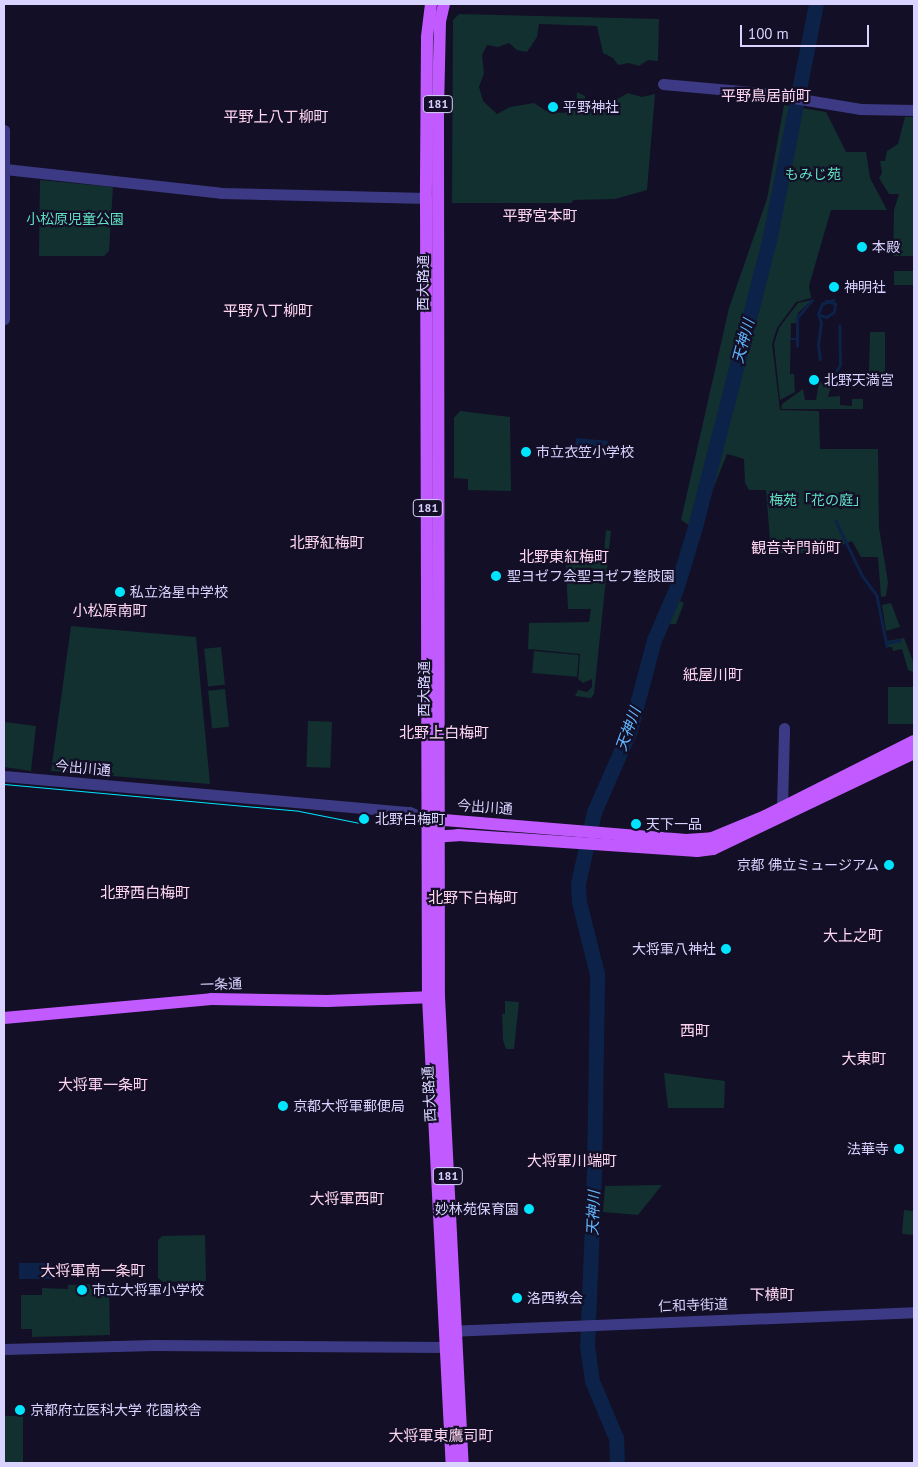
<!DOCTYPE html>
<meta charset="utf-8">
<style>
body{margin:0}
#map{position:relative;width:918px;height:1467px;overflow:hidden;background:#130f26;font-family:"PT Sans","Noto Sans JP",sans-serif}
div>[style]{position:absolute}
.green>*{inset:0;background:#12302f;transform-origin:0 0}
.water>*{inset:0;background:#0c2248;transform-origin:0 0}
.stream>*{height:2.5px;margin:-1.25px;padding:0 1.25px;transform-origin:1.25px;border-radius:1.25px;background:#0c2248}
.river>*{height:15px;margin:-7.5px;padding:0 7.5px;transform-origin:7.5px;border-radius:7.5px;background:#0c2248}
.minor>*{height:11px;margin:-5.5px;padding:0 5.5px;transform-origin:5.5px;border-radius:5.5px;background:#3d3a85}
.major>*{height:12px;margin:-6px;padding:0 6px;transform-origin:6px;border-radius:6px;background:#c25bff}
.tram>*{height:1px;margin:-0.5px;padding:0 0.5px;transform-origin:0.5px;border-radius:0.5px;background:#00e5ff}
.dots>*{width:14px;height:14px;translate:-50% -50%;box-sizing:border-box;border:2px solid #130f26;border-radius:50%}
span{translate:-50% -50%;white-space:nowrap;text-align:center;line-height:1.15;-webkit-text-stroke:4.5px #130f26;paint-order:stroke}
.shield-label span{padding:1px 4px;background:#130f26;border:1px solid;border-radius:4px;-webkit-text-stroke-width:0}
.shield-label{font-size:12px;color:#d9d4ff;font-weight:700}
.poi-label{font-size:14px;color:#d9d4ff}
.left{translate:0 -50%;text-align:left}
.right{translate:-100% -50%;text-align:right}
.park-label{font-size:14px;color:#5fe0c0}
.street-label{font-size:14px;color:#d9d4ff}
.neighbourhood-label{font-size:15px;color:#ffd6f0}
.water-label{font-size:15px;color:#62b6ff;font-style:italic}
.frame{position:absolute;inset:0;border:5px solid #d9d4ff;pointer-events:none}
.scale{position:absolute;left:740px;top:25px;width:129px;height:22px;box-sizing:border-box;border:2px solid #d9d4ff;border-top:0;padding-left:6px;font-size:15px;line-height:18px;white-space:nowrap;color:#d9d4ff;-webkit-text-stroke:4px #130f26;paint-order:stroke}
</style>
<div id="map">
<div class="green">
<i style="clip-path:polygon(459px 14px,659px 19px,658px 61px,648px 60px,639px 66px,629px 63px,618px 65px,613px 58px,603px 53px,597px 26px,539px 24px,537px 37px,527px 52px,517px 50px,509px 43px,498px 47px,487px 45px,482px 55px,484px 73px,479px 87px,483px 101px,497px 114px,510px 107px,534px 103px,546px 111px,563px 113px,576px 110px,577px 92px,585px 96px,585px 108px,607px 105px,628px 93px,642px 97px,655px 94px,647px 190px,615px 199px,573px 200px,572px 203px,452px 203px,453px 20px)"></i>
<i style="clip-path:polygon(784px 105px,826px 112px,846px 152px,866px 152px,870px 178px,887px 210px,831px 210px,809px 286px,811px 298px,796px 302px,777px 328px,772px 344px,780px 410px,819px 411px,820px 449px,878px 449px,879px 528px,888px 582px,886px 596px,881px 597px,878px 557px,861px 557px,852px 541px,839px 546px,838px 553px,771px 553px,766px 490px,749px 490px,745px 483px,744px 459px,727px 454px,700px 522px,696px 551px,680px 601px,684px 603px,676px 624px,669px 624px,665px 631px,697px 531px,681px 520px,729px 308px,767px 199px)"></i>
<i style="clip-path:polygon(905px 117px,914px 117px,914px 256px,893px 256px,894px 210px,899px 194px,889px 194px,879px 178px,882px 173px,880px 161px,885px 161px,887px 151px,898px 144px)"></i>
<i style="clip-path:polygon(40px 180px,113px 187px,109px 251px,104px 256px,39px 256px)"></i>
<i style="left:894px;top:271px;width:20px;height:14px"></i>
<i style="clip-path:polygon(812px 300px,798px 313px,796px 323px,791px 323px,790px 374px,794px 374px,795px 392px,780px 400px,774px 344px,779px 328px,798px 303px)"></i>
<i style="clip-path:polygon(870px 332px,885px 332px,885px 377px,882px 378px,869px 372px)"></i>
<i style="clip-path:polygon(819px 382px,832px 382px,828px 397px,840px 396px,840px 405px,852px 406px,852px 399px,863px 399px,863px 409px,781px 409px,782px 404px,803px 389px,805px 400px,816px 400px)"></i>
<i style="clip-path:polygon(460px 411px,510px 417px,511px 491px,468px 490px,468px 479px,454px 478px,454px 418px)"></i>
<i style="clip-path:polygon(606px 530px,611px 531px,594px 694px,591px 698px,575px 696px,578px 690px,587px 692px,592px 687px,592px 679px,583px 683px,578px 679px,580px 654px,528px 649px,529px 623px,589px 622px,591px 609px,568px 609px,565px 552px,604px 553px)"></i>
<i style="clip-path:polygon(891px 603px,900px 627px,886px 631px,882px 605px)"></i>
<i style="clip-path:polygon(71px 626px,196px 637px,210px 784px,51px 771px)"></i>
<i style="clip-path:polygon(904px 638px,914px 664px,913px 672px,908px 670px,902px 649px,893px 651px,892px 647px,888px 647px,887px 641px)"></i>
<i style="left:221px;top:647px;width:38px;height:17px;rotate:84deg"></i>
<i style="left:534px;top:651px;width:45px;height:22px;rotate:5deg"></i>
<i style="left:888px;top:687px;width:26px;height:37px"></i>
<i style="left:225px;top:689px;width:38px;height:17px;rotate:84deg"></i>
<i style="left:308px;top:721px;width:24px;height:46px;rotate:2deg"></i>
<i style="clip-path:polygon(4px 722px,36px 726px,31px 771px,4px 767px)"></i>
<i style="clip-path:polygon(505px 1001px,519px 1002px,514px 1049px,506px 1049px,503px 1040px,502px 1014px,505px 1014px)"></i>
<i style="clip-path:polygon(664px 1073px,725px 1081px,724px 1108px,668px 1108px)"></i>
<i style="clip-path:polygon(662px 1185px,638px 1215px,603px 1212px,605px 1186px)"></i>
<i style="clip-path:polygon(904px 1210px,914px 1211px,914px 1235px,902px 1234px)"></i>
<i style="clip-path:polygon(205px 1235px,206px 1281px,163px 1282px,158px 1278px,158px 1240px,162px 1236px)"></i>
<i style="clip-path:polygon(113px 1283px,113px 1288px,109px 1289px,110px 1335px,32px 1337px,32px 1329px,21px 1329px,21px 1295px,42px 1295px,42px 1288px,68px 1289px,68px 1285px)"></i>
<i style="left:4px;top:1416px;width:19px;height:47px"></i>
</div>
<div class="water">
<i style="left:576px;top:438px;width:32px;height:17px;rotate:5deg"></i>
<i style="left:52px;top:1263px;width:16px;height:33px;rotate:90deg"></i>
</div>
<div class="stream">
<i style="left:818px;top:314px;width:9px;rotate:21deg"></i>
<i style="left:826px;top:317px;width:9px;rotate:-32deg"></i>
<i style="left:834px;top:312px;width:8px;rotate:-83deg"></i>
<i style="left:835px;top:304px;width:9px;rotate:-162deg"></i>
<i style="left:791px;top:339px;width:6px"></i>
<i style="left:797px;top:346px;width:28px;rotate:-90deg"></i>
<i style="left:797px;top:318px;width:23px;rotate:-50deg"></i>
<i style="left:820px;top:360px;width:14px;rotate:-98deg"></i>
<i style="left:818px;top:346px;width:23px;rotate:-83deg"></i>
<i style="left:821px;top:323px;width:9px;rotate:-108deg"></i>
<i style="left:818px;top:314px;width:11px;rotate:-68deg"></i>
<i style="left:822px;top:304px;width:12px;rotate:-20deg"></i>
<i style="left:833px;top:377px;width:14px;rotate:-60deg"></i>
<i style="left:840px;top:365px;width:39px;rotate:-91deg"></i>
<i style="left:836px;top:521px;width:60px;rotate:64.3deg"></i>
<i style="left:862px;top:575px;width:26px;rotate:54deg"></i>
<i style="left:877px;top:596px;width:51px;rotate:78.7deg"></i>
<i style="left:887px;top:643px;width:13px;rotate:-13deg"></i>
</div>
<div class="river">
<i style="left:617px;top:1463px;width:25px;rotate:-92deg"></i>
<i style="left:616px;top:1438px;width:62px;rotate:-112.8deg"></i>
<i style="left:592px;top:1381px;width:34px;rotate:-98deg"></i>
<i style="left:587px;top:1347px;width:173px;rotate:-87.7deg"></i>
<i style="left:594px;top:1174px;width:200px;rotate:-89.1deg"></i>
<i style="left:597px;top:974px;width:74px;rotate:-104deg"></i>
<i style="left:579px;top:902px;width:19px;rotate:-93deg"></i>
<i style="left:578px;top:883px;width:73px;rotate:-77.3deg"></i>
<i style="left:594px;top:812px;width:90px;rotate:-66.3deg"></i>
<i style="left:630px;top:730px;width:93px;rotate:-75.1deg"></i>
<i style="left:654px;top:640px;width:56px;rotate:-66.7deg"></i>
<i style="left:676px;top:589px;width:65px;rotate:-73deg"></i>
<i style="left:695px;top:527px;width:295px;rotate:-75.5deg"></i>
<i style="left:769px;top:241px;width:242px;rotate:-78.8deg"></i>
</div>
<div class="minor">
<i style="left:663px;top:84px;width:101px;rotate:5.1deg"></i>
<i style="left:764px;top:93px;width:98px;rotate:9.4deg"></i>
<i style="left:861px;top:109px;width:53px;rotate:1.1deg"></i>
<i style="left:4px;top:130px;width:189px;rotate:90deg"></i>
<i style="left:5px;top:169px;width:217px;rotate:6.3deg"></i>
<i style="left:221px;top:193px;width:205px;rotate:1.4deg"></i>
<i style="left:4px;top:776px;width:407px;rotate:5.1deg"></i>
<i style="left:409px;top:812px;width:19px;rotate:21deg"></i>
<i style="left:779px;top:813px;width:7px;rotate:-63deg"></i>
<i style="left:782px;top:807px;width:79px;rotate:-88.5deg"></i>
<i style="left:448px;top:1331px;width:466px;rotate:-2.3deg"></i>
<i style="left:4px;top:1349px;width:150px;rotate:-1.5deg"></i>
<i style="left:154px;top:1345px;width:293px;rotate:0.4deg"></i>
</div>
<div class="major">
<i style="left:431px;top:4px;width:34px;rotate:97deg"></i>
<i style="left:427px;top:38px;width:160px;rotate:90.4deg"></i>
<i style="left:426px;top:198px;width:799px;rotate:89.86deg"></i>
<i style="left:428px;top:997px;width:467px;rotate:87.1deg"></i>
<i style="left:444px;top:4px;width:17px;rotate:103deg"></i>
<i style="left:440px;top:21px;width:91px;rotate:91.3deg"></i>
<i style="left:438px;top:112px;width:885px;rotate:89.94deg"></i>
<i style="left:439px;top:997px;width:467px;rotate:87.1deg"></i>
<i style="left:432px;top:819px;width:255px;rotate:4.7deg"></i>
<i style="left:686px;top:840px;width:26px;rotate:-4deg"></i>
<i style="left:712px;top:838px;width:57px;rotate:-22.5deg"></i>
<i style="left:765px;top:816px;width:167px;rotate:-26.7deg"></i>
<i style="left:432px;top:837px;width:26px;rotate:-4deg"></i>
<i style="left:458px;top:835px;width:240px;rotate:3.8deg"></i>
<i style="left:697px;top:851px;width:16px;rotate:-7deg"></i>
<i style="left:713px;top:849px;width:223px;rotate:-25.5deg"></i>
<i style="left:4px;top:1018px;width:208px;rotate:-5.2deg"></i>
<i style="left:211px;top:999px;width:116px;rotate:1deg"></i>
<i style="left:327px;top:1001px;width:108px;rotate:-2.1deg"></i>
</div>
<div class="tram">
<i style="left:4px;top:784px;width:296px;rotate:5.2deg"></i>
<i style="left:299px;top:811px;width:67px;rotate:11.1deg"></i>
</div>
<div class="dots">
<i style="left:553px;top:107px;background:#00e5ff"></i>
<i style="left:862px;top:247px;background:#00e5ff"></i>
<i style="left:834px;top:287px;background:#00e5ff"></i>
<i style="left:814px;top:380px;background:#00e5ff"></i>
<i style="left:526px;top:452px;background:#00e5ff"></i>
<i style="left:496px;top:576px;background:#00e5ff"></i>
<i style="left:120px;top:592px;background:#00e5ff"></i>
<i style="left:364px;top:819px;background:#00e5ff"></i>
<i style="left:636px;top:824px;background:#00e5ff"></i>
<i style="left:889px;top:865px;background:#00e5ff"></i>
<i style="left:726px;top:949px;background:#00e5ff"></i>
<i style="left:283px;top:1106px;background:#00e5ff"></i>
<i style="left:899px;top:1149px;background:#00e5ff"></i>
<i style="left:529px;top:1209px;background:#00e5ff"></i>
<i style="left:82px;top:1290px;background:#00e5ff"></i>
<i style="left:517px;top:1298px;background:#00e5ff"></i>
<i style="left:20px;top:1410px;background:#00e5ff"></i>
</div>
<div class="shield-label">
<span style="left:438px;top:104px">181</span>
<span style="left:428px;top:508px">181</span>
<span style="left:448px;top:1176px">181</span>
</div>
<div class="poi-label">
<span class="left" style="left:563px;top:107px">平野神社</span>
<span class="left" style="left:872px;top:247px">本殿</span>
<span class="left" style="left:844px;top:287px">神明社</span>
<span class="left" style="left:824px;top:380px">北野天満宮</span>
<span class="left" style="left:536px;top:452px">市立衣笠小学校</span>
<span class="left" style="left:507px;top:576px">聖ヨゼフ会聖ヨゼフ整肢園</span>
<span class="left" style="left:130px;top:592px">私立洛星中学校</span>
<span class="left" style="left:375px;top:819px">北野白梅町</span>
<span class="left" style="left:646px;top:824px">天下一品</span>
<span class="right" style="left:879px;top:865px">京都 佛立ミュージアム</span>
<span class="right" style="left:716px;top:949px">大将軍八神社</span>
<span class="left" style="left:293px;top:1106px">京都大将軍郵便局</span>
<span class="right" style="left:889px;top:1149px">法華寺</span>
<span class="right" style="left:519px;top:1209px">妙林苑保育園</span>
<span class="left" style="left:92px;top:1290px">市立大将軍小学校</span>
<span class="left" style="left:527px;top:1298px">洛西教会</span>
<span class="left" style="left:30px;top:1410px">京都府立医科大学 花園校舎</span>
</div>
<div class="park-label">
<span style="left:813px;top:174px">もみじ苑</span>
<span style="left:75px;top:219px">小松原児童公園</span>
<span style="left:818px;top:500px">梅苑「花の庭」</span>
</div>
<div class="street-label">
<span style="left:423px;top:283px;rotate:-90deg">西大路通</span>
<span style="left:424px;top:689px;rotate:-90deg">西大路通</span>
<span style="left:83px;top:768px;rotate:5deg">今出川通</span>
<span style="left:485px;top:807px;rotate:4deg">今出川通</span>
<span style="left:221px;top:984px;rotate:-2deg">一条通</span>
<span style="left:429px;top:1094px;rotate:-93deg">西大路通</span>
<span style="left:693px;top:1305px;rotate:-2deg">仁和寺街道</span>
</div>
<div class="neighbourhood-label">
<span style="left:766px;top:96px">平野鳥居前町</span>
<span style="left:276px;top:117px">平野上八丁柳町</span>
<span style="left:540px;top:216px">平野宮本町</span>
<span style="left:268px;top:311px">平野八丁柳町</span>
<span style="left:327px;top:543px">北野紅梅町</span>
<span style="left:796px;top:548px">観音寺門前町</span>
<span style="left:564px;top:557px">北野東紅梅町</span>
<span style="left:110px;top:611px">小松原南町</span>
<span style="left:713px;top:675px">紙屋川町</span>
<span style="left:444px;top:733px">北野上白梅町</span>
<span style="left:145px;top:893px">北野西白梅町</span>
<span style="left:473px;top:898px">北野下白梅町</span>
<span style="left:853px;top:936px">大上之町</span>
<span style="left:695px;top:1031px">西町</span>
<span style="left:864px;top:1059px">大東町</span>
<span style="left:103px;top:1085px">大将軍一条町</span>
<span style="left:572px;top:1161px">大将軍川端町</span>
<span style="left:347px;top:1199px">大将軍西町</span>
<span style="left:93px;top:1271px">大将軍南一条町</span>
<span style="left:772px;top:1295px">下横町</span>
<span style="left:441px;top:1436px">大将軍東鷹司町</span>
</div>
<div class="water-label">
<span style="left:743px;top:341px;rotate:-75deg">天神川</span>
<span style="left:628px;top:729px;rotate:-70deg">天神川</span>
<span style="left:593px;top:1213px;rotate:-88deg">天神川</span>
</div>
<div class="frame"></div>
<div class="scale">100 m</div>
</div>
